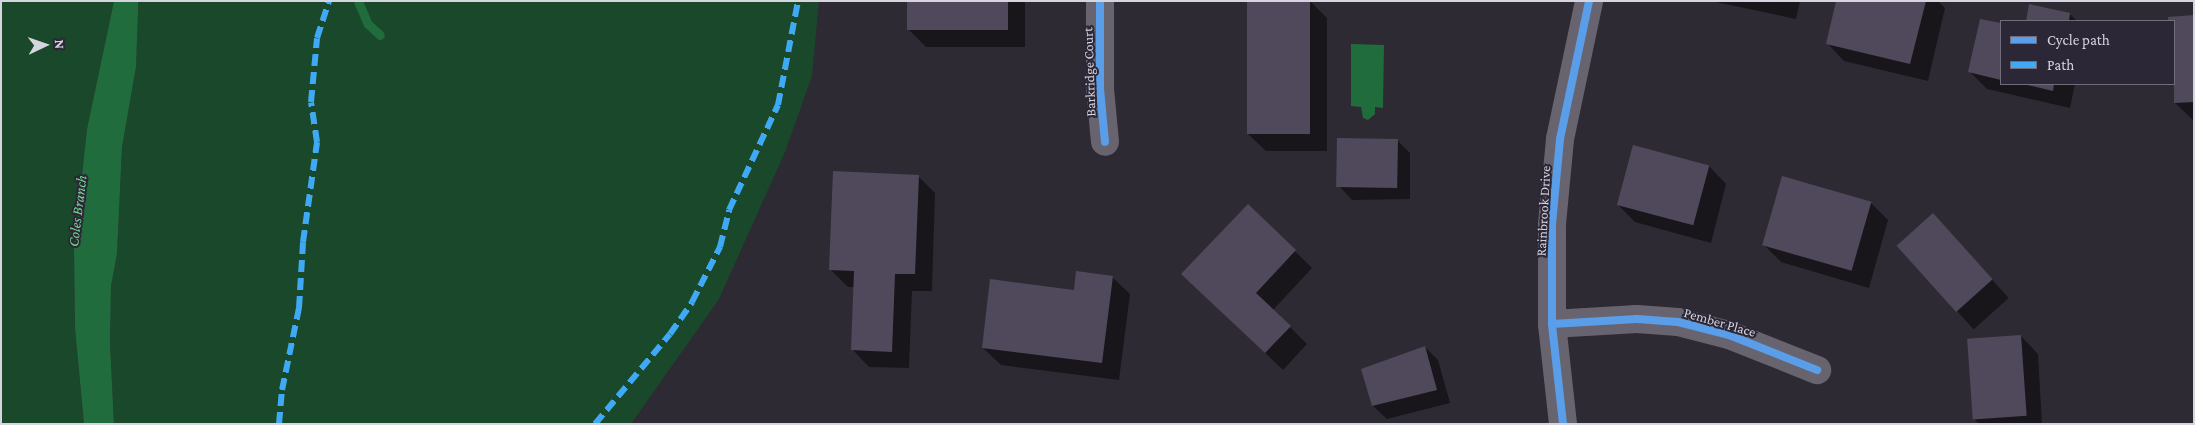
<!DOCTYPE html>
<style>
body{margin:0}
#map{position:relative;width:2195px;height:425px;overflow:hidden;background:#2d2a34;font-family:"Crimson Pro",serif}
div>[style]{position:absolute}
.green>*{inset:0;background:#19482a}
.water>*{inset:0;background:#216c3c}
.shadow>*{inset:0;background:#0007;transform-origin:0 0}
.stream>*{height:9px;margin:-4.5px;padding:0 4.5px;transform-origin:4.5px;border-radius:4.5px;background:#216c3c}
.building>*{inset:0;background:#50495c;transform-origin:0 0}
.minor>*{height:28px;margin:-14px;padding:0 14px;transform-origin:14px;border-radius:14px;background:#67646f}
.quiet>*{height:6px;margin-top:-3px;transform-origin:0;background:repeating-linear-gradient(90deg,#3fa9f5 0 12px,transparent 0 18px)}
.cycleway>*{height:8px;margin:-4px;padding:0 4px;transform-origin:4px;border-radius:4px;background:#5a9eea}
span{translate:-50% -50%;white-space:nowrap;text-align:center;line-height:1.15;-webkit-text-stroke:4px #2c2737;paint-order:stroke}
.street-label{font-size:14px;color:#d6d4de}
.water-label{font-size:15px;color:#73db90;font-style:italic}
.frame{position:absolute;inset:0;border:2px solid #d6d4de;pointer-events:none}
.legend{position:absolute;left:2000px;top:20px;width:175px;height:65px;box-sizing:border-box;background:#2c2737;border:1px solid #706c7a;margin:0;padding:6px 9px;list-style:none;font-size:15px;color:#d6d4de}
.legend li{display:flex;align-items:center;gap:10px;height:25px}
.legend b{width:25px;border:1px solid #706c7a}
.north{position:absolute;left:20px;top:20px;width:50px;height:50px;-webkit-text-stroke:4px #2c2737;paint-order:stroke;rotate:87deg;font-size:14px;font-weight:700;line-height:20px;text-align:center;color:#d6d4de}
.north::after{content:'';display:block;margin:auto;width:18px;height:22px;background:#d6d4de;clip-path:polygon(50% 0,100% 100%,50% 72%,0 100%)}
</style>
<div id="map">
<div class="green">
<i style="clip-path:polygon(1px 1px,114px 1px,87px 129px,74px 249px,75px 328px,84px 424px,1px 424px)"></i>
<i style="clip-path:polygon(138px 1px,819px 1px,812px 76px,785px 152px,719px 299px,631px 424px,114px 424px,110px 343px,111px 286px,117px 254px,122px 147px,136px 67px)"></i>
</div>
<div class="water">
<i style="clip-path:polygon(114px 1px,138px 1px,138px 12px,136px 67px,122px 147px,117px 254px,111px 286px,110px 343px,114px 424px,84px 424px,75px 328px,74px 249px,87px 129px)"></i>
<i style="clip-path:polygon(1351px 44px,1384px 45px,1383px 108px,1375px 107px,1375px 114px,1368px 120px,1363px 118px,1361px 107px,1351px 106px)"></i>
</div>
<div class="shadow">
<i style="clip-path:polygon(909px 1px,1025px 1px,1025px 47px,926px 47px,909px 30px)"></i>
<i style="clip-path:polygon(1310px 1px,1327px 18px,1327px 151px,1266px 151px,1248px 134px)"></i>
<i style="clip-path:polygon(1711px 1px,1800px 1px,1796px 19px)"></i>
<i style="clip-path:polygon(1837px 1px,1938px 1px,1945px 8px,1928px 81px,1844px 61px,1827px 43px)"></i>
<i style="clip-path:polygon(2030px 5px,2070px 14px,2077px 21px,2027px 21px)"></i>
<i style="clip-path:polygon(2194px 16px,2194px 120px,2193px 120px,2175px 103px,2174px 21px,2169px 21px,2169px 18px)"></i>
<i style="clip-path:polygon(1981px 20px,2001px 25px,2001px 84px,2075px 84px,2070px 108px,1987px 89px,1970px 72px)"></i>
<i style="clip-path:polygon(1397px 140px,1410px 153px,1410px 199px,1352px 200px,1339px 186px)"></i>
<i style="clip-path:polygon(1634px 146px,1709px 166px,1726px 184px,1711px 243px,1635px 222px,1618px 205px)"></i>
<i style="clip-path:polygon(918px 176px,935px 193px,932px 291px,912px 291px,909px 368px,869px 367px,852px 349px,854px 287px,848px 287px,830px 269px)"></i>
<i style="clip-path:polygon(1871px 203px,1888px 220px,1869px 288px,1781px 262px,1764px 245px)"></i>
<i style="clip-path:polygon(1248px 205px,1312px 268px,1273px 310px,1307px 344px,1283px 370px,1200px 291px)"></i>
<i style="left:1933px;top:214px;width:113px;height:47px;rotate:48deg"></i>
<i style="clip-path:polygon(1112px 277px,1130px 294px,1119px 380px,1001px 365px,983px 348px)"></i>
<i style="clip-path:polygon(2021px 336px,2038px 354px,2042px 424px,1979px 424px,1973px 418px)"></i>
<i style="clip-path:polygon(1425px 347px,1438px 360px,1450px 403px,1387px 419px,1373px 406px,1362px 369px)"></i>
</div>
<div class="stream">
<i style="left:358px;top:1px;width:25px;rotate:67deg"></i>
<i style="left:368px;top:24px;width:16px;rotate:43deg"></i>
</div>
<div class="building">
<i style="left:907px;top:1px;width:101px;height:29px"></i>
<i style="left:1247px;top:1px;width:63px;height:133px"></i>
<i style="clip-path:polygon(1836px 1px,1926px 1px,1910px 64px,1826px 44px)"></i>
<i style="clip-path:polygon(2029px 4px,2070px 13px,2069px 21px,2026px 21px)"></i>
<i style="clip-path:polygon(2194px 15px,2194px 102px,2174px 103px,2174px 21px,2168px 21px,2168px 17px)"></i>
<i style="clip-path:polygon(1980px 19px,2001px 23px,2001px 80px,1968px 72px)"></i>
<i style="clip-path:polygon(2023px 84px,2054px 84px,2053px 91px)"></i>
<i style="left:1337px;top:138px;width:61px;height:49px;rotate:1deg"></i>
<i style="left:1633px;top:145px;width:79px;height:62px;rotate:15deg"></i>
<i style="clip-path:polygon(833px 171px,919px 175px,915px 274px,895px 274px,892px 352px,851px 350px,854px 271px,829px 270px)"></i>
<i style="left:1782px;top:176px;width:93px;height:72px;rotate:16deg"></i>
<i style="clip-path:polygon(1248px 204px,1296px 250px,1256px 293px,1291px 326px,1265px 353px,1181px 274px)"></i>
<i style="left:1933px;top:213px;width:89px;height:49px;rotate:48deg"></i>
<i style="clip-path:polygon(1076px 271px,1113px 276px,1102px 363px,982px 348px,990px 279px,1074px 290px)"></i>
<i style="left:2021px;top:335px;width:81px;height:54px;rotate:86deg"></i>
<i style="clip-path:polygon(1425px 346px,1437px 390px,1372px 406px,1361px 369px)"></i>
</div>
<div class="minor">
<i style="left:1100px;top:1px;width:88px;rotate:90deg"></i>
<i style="left:1100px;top:89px;width:53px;rotate:84.6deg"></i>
<i style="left:1552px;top:324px;width:85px;rotate:-3.4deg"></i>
<i style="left:1637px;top:319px;width:41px;rotate:4.2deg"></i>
<i style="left:1678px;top:322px;width:53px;rotate:14.3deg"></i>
<i style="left:1729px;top:335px;width:95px;rotate:21.7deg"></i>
<i style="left:1563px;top:424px;width:101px;rotate:-96.3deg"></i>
<i style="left:1552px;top:324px;width:100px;rotate:-90deg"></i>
<i style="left:1552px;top:224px;width:85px;rotate:-84.6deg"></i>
<i style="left:1560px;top:139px;width:141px;rotate:-78.1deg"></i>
</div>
<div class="quiet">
<i style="left:279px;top:424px;width:34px;rotate:-85deg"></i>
<i style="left:282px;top:390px;width:84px;rotate:-78.3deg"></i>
<i style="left:299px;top:308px;width:66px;rotate:-86.5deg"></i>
<i style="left:303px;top:242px;width:101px;rotate:-82deg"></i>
<i style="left:317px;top:142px;width:40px;rotate:-98.5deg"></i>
<i style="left:311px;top:102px;width:64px;rotate:-84.6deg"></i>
<i style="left:317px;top:38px;width:39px;rotate:-72deg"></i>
<i style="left:595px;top:424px;width:117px;rotate:-50.2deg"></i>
<i style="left:670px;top:334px;width:39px;rotate:-55deg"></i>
<i style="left:692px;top:302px;width:62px;rotate:-63deg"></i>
<i style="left:720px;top:247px;width:38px;rotate:-76deg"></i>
<i style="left:729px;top:210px;width:116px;rotate:-65deg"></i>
<i style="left:778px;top:105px;width:106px;rotate:-79.1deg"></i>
</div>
<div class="cycleway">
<i style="left:1100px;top:1px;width:88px;rotate:90deg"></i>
<i style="left:1100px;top:89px;width:53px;rotate:84.6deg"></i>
<i style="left:1552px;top:324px;width:85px;rotate:-3.4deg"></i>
<i style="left:1637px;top:319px;width:41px;rotate:4.2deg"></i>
<i style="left:1678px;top:322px;width:53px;rotate:14.3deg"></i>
<i style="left:1729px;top:335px;width:95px;rotate:21.7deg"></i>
<i style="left:1563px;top:424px;width:101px;rotate:-96.3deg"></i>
<i style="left:1552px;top:324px;width:100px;rotate:-90deg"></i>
<i style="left:1552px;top:224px;width:85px;rotate:-84.6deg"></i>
<i style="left:1560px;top:139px;width:141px;rotate:-78.1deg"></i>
</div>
<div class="street-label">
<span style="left:1089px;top:72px;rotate:-92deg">Barkridge Court</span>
<span style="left:1543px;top:211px;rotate:-87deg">Rainbrook Drive</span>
<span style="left:1720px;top:322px;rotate:16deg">Pember Place</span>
</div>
<div class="water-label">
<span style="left:78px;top:211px;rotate:-83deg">Coles Branch</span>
</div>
<div class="frame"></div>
<ul class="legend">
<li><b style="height:6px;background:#5a9eea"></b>Cycle path</li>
<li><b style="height:6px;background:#3fa9f5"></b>Path</li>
</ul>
<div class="north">N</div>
</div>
